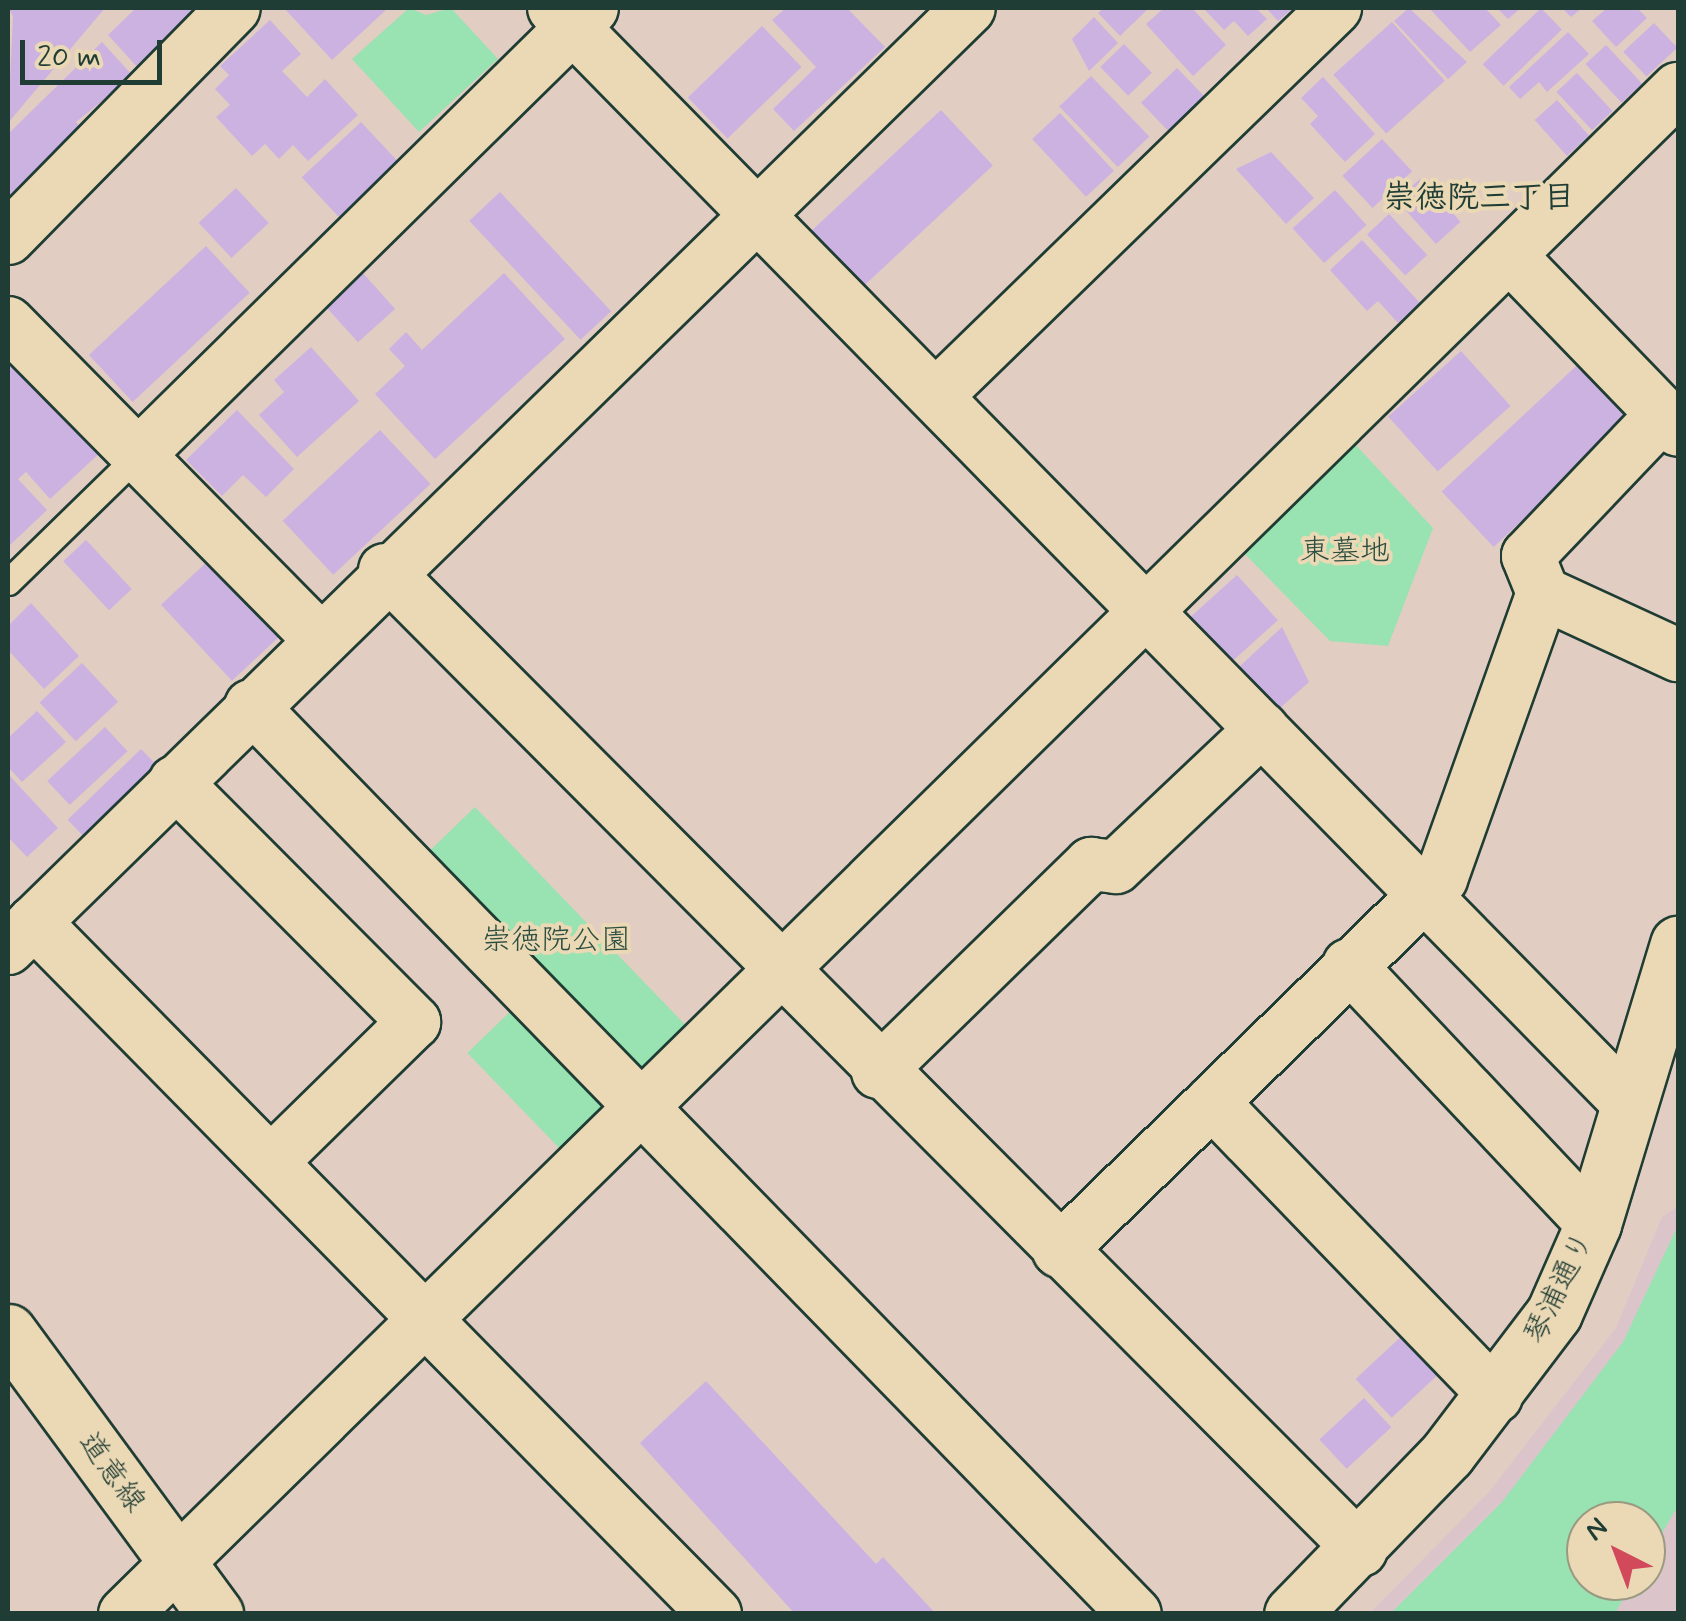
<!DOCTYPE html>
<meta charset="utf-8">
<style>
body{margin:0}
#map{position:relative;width:1686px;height:1621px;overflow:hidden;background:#e2cdc2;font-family:Mynerve,"Klee One",sans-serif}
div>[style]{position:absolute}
.built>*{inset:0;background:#dbc5cb}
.green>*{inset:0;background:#99e2b1;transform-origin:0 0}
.building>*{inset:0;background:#ccb2e1;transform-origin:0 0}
.roads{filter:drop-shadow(2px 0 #1f3d34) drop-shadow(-2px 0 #1f3d34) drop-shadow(0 2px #1f3d34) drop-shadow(0 -2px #1f3d34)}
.lane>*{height:25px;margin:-12.5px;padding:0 12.5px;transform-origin:12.5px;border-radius:12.5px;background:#ebd8b5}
.street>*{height:52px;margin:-26px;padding:0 26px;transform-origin:26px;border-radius:26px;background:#ebd8b5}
.secondary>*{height:55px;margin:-27.5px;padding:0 27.5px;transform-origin:27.5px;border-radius:27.5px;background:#ebd8b5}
span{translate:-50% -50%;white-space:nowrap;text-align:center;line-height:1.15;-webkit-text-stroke:8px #ebd8b5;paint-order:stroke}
.park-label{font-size:30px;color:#2b4e40}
.street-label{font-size:30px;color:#1f3d34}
.neighbourhood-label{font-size:32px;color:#1f3d34;font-weight:700}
.frame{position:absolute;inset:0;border:10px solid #1f3d34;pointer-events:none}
.north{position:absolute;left:1566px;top:1501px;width:100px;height:100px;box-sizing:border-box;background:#ebd8b5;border:2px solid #999a81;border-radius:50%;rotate:318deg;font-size:28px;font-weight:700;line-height:40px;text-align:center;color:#1f3d34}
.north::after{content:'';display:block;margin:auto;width:35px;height:45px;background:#d1495b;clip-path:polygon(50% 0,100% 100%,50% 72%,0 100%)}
.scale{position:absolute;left:20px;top:40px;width:142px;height:45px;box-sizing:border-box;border:5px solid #1f3d34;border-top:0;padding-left:12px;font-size:30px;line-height:35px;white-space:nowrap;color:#1f3d34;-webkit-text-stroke:8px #ebd8b5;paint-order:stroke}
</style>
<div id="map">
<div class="built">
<i style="clip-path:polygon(evenodd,1678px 1206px,1678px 1613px,1369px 1614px,1488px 1493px,1616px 1328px,1662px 1217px,1678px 1206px,1586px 1521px,1646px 1521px,1646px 1581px,1586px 1581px,1586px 1521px)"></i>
</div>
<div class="green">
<i style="clip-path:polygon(409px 8px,426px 15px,451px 8px,498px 59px,419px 132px,352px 59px)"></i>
<i style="clip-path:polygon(1353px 442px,1433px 528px,1388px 646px,1330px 641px,1240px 549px)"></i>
<i style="left:475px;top:807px;width:305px;height:71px;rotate:46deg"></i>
<i style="left:517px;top:1005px;width:139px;height:69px;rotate:46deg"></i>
<i style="clip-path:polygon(1678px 1225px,1678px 1506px,1646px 1560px,1646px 1521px,1586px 1521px,1586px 1581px,1634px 1581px,1615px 1613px,1391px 1613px,1502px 1502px,1623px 1342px)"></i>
</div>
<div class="building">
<i style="clip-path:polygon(8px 8px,105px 8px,8px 123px,13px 16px)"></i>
<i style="clip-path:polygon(136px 8px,206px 8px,140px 70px,108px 35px)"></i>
<i style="clip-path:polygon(284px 8px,388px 8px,332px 60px)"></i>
<i style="clip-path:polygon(786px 8px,847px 8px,885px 47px,794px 131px,773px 109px,816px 67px,772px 20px)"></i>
<i style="clip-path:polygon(1104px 8px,1149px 8px,1120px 36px,1098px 13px)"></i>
<i style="clip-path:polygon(1164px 8px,1192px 8px,1226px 45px,1193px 76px,1146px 24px)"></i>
<i style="clip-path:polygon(1203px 8px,1256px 8px,1267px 19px,1248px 36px,1234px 21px,1224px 30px)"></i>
<i style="clip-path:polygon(1266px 8px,1293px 8px,1278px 21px)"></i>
<i style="clip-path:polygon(1409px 8px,1467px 62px,1448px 79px,1394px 21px)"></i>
<i style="clip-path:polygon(1429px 8px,1485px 8px,1501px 25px,1470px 52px)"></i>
<i style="clip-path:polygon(1497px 8px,1521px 8px,1508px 19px)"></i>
<i style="left:1541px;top:8px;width:30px;height:81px;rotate:46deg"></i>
<i style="clip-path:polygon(1562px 8px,1582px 8px,1571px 17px)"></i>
<i style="clip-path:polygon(1607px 8px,1637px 8px,1647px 18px,1616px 47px,1592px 21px)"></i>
<i style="clip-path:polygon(1094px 17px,1118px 43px,1089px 71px,1072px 39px)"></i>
<i style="clip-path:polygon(270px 20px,301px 54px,282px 71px,307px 97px,325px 79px,358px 115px,308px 161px,293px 145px,279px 159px,265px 144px,252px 156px,216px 117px,230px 105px,215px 89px,229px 75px,220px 66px)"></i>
<i style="left:1392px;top:22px;width:79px;height:79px;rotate:48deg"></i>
<i style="left:1654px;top:23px;width:34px;height:42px;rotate:47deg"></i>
<i style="left:762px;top:26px;width:57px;height:103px;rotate:46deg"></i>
<i style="clip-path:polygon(1568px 32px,1589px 54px,1547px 92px,1539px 82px,1520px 99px,1509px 87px)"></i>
<i style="clip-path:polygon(102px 42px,133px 76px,76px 122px,83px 130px,8px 207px,8px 134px)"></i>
<i style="left:1124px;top:44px;width:40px;height:33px;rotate:46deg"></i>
<i style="left:1606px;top:45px;width:53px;height:28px;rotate:47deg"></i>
<i style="left:1177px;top:68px;width:39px;height:50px;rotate:46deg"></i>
<i style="left:1577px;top:73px;width:52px;height:28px;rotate:47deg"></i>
<i style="left:1091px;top:76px;width:84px;height:44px;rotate:46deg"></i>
<i style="clip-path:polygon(1323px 77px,1375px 134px,1345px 162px,1310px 124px,1318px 116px,1301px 98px)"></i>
<i style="left:1557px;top:100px;width:48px;height:30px;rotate:48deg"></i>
<i style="left:941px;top:110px;width:76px;height:177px;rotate:47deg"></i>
<i style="left:1060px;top:113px;width:79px;height:38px;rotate:47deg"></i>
<i style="left:361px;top:122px;width:54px;height:81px;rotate:47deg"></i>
<i style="left:1382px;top:139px;width:44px;height:54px;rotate:47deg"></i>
<i style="clip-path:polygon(1271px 152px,1314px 198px,1286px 224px,1236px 169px)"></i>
<i style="left:1421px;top:178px;width:59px;height:33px;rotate:48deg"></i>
<i style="left:236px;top:188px;width:48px;height:51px;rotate:47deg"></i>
<i style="left:1335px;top:190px;width:47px;height:57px;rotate:48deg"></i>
<i style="left:500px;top:192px;width:163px;height:42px;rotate:47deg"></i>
<i style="left:1389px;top:214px;width:56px;height:30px;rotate:47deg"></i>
<i style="clip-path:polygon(1362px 240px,1420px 303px,1398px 323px,1378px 301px,1367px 311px,1330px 270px)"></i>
<i style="left:206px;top:246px;width:64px;height:160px;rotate:47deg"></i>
<i style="left:361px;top:271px;width:51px;height:50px;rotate:48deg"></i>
<i style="clip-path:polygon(504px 273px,565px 339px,435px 459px,375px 394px,405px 366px,389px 349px,406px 332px,422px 350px)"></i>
<i style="clip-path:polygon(311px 347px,359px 401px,297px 457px,259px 415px,284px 392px,274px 380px)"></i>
<i style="clip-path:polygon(8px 348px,102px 451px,50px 499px,26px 472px,18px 479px,47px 510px,8px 547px)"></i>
<i style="left:1461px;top:351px;width:74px;height:98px;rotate:48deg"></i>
<i style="left:1588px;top:355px;width:76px;height:200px;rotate:47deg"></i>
<i style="clip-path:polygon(237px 410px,294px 469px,266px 497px,243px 475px,222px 496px,186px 460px)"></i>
<i style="left:380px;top:430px;width:74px;height:133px;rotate:47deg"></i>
<i style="left:86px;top:540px;width:67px;height:31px;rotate:47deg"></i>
<i style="left:210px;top:559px;width:104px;height:67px;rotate:47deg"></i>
<i style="left:1237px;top:575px;width:61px;height:66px;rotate:48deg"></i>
<i style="clip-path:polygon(31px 603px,79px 656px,44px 689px,8px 650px,8px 626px)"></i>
<i style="clip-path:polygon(1282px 627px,1309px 682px,1279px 709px,1239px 667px)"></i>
<i style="left:82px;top:663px;width:53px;height:58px;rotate:47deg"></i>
<i style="clip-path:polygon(37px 711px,66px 742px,22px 782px,8px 767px,8px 738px)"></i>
<i style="left:105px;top:727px;width:33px;height:79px;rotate:47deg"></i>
<i style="left:141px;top:749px;width:28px;height:102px;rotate:46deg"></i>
<i style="clip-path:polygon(8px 774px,58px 828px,27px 857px,8px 837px)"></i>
<i style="left:1406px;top:1332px;width:53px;height:69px;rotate:47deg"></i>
<i style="clip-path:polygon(706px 1381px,876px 1564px,883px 1557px,936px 1614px,795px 1614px,640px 1443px)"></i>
<i style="left:1364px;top:1398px;width:40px;height:61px;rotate:47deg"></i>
</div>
<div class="roads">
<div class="lane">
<i style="left:8px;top:582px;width:182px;rotate:-44.3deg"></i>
</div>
<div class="street">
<i style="left:554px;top:8px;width:1537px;rotate:45.55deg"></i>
<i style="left:8px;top:238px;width:322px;rotate:-45.5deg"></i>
<i style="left:1511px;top:257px;width:240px;rotate:46deg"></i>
<i style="left:8px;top:323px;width:440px;rotate:45.4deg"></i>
<i style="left:938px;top:394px;width:554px;rotate:-44.2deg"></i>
<i style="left:138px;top:455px;width:637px;rotate:-44.55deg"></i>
<i style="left:385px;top:570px;width:1383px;rotate:45.12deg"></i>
<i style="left:1543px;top:593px;width:149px;rotate:24.7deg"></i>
<i style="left:251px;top:706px;width:1267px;rotate:45.77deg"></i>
<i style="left:175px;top:782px;width:339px;rotate:45.1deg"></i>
<i style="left:414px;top:1022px;width:199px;rotate:135.6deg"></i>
<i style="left:34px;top:922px;width:971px;rotate:45.46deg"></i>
<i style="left:8px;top:948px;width:1344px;rotate:-44.37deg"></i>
<i style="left:1349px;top:965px;width:356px;rotate:46.7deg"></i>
<i style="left:878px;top:1072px;width:298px;rotate:-44.3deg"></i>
<i style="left:1091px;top:864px;width:25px;rotate:7deg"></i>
<i style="left:1116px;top:867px;width:201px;rotate:-43.4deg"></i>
<i style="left:1212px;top:1102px;width:409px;rotate:46deg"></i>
<i style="left:1059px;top:1251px;width:533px;rotate:-44.24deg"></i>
<i style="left:1441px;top:879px;width:304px;rotate:-70.4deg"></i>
<i style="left:1543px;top:593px;width:40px;rotate:-112deg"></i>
<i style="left:1528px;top:556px;width:196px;rotate:-46.4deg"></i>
<i style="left:125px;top:1614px;width:2177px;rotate:-44.48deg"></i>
</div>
<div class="secondary">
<i style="left:8px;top:1332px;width:350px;rotate:53.7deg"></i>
<i style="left:1292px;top:1614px;width:223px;rotate:-45.9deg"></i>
<i style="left:1447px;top:1454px;width:177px;rotate:-52.8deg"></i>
<i style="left:1554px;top:1313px;width:97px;rotate:-66.3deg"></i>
<i style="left:1593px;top:1224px;width:293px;rotate:-73.1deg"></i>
</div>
</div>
<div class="park-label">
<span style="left:1345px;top:552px">東墓地</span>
<span style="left:556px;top:941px">崇徳院公園</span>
</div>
<div class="street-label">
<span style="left:1560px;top:1288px;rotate:-64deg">琴浦通り</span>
<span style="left:111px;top:1473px;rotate:54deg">道意線</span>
</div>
<div class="neighbourhood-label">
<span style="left:1479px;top:198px">崇徳院三丁目</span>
</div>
<div class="frame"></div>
<div class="north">N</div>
<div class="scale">20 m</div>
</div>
